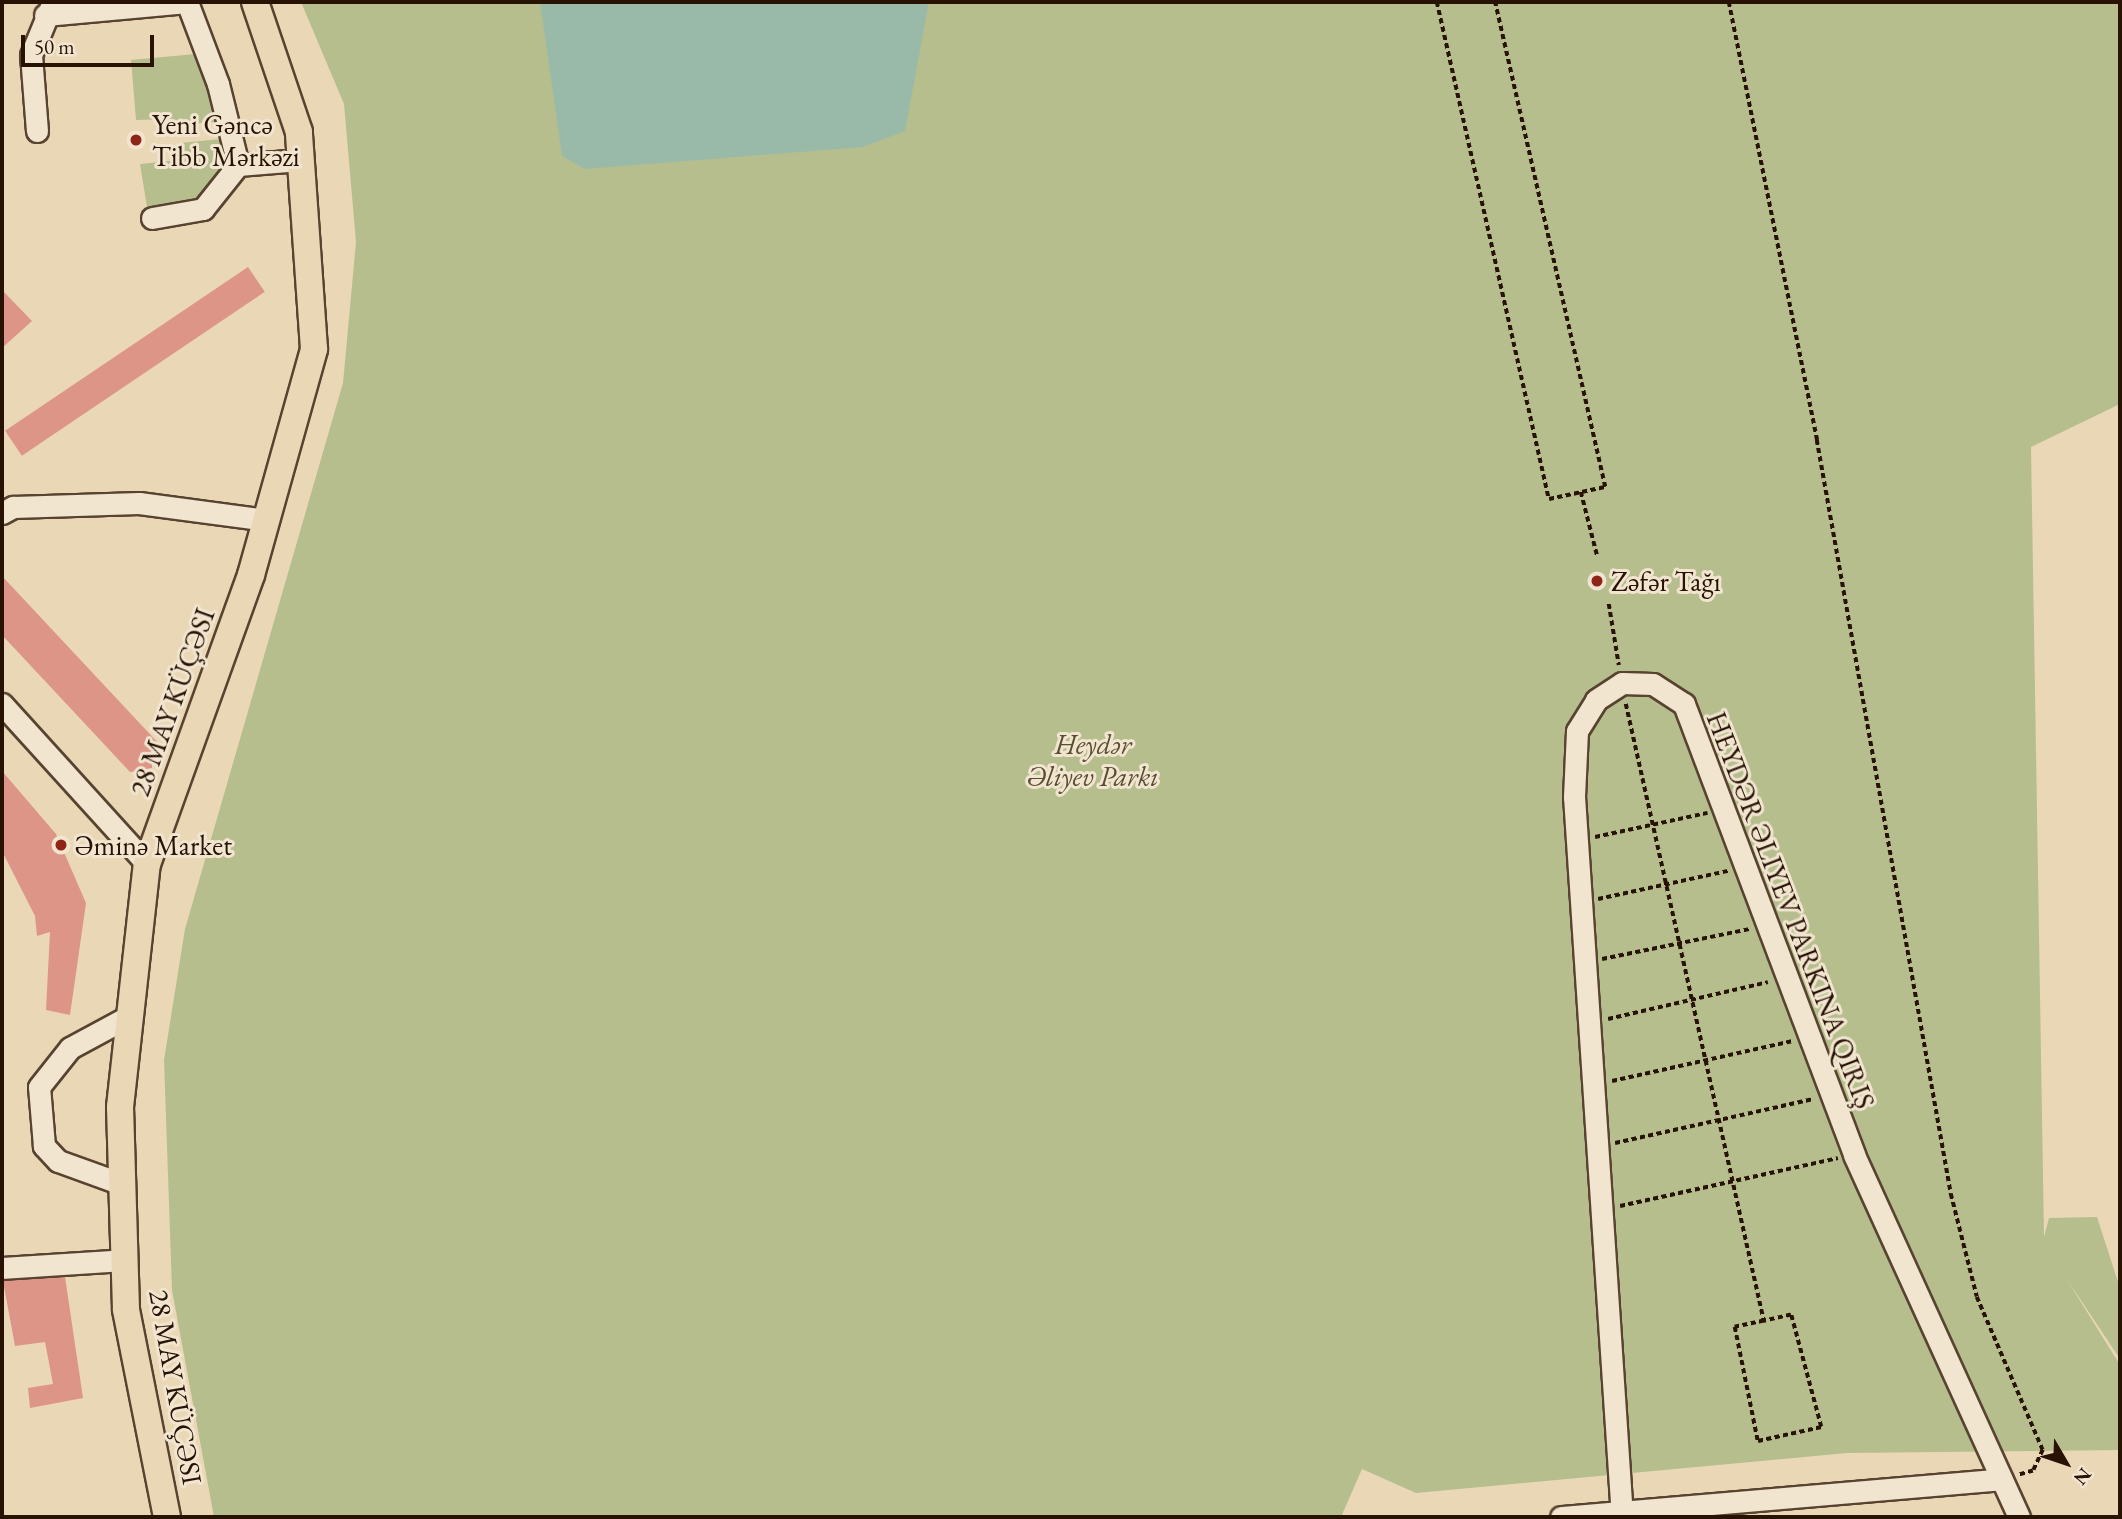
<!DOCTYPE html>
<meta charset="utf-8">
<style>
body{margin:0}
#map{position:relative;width:2122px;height:1519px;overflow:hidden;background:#ead7b6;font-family:"EB Garamond",serif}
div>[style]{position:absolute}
.green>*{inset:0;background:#b6be8e}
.water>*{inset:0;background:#99baa8}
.building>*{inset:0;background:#dd9587;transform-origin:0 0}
.path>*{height:3.5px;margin-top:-1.75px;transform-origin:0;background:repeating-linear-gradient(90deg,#271203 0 5px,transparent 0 8.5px)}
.roads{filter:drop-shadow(2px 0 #584330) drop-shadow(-2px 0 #584330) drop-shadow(0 2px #584330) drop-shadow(0 -2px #584330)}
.minor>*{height:21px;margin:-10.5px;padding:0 10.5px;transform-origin:10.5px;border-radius:10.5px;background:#f1e5d0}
.major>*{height:26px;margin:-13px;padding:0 13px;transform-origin:13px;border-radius:13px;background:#ead7b6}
.dots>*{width:19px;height:19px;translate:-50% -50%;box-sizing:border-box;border:4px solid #f1e5d0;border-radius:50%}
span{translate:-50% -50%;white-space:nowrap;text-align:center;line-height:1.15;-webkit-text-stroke:6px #f1e5d0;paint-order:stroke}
.poi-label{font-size:28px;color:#271203}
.left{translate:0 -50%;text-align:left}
.street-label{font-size:28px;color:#271203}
.park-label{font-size:28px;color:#594e34;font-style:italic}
.frame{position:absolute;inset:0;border:4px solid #271203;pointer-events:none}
.north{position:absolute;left:2031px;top:1428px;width:70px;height:70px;-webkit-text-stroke:5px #f1e5d0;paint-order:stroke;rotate:129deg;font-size:19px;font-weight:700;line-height:28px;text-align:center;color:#271203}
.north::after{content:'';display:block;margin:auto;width:24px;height:32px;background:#271203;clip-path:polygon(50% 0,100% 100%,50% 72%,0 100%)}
.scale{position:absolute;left:21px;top:35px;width:133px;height:32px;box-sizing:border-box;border:4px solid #271203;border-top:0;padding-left:9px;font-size:21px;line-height:24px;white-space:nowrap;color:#271203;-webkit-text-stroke:5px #f1e5d0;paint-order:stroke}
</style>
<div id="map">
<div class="green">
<i style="clip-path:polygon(301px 2px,2120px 2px,2120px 404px,2031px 447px,2044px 1237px,2049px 1218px,2097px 1217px,2120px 1288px,2120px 1359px,2066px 1278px,2120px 1365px,2120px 1450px,1847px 1453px,1416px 1493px,1362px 1469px,1341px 1517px,214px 1517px,172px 1290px,164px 1060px,185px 929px,343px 383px,356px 242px,344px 104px)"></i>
<i style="clip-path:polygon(217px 52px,240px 120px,176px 125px,173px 119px,136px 120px,131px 60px)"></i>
<i style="clip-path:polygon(242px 137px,247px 173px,220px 202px,147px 207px,140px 164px,180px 160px,180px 143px)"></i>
</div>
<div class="water">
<i style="clip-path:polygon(540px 2px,929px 2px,905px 131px,863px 147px,585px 169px,562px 156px)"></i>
</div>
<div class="building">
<i style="left:248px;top:267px;width:30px;height:293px;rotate:56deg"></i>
<i style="clip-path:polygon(2px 290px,32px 321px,2px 348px)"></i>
<i style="clip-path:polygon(2px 576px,161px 746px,152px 752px,152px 768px,130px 772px,2px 635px)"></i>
<i style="clip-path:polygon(2px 771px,56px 834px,86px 903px,70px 1015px,46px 1010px,50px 932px,37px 936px,35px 916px,2px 851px)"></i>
<i style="clip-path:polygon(65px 1277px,83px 1398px,30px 1408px,28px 1388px,53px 1384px,45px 1342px,15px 1346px,3px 1281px)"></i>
</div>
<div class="path">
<i style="left:1437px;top:2px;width:509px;rotate:77.3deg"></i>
<i style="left:1549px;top:499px;width:57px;rotate:-12.1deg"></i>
<i style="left:1605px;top:487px;width:497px;rotate:-102.8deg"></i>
<i style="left:1729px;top:2px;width:447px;rotate:78.6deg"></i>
<i style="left:1817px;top:440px;width:766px;rotate:79.92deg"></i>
<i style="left:1951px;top:1194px;width:106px;rotate:75.8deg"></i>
<i style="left:1977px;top:1297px;width:167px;rotate:66.7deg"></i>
<i style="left:2043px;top:1450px;width:23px;rotate:115deg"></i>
<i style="left:2033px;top:1471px;width:15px;rotate:164deg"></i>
<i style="left:1581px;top:492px;width:65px;rotate:75.7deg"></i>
<i style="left:1609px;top:604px;width:62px;rotate:80.7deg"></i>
<i style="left:1626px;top:704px;width:632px;rotate:77.39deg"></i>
<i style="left:1764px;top:1321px;width:30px;rotate:168deg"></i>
<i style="left:1735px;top:1327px;width:116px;rotate:78.6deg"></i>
<i style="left:1758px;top:1441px;width:65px;rotate:-12.5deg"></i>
<i style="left:1821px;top:1427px;width:116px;rotate:-105deg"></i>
<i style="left:1791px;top:1315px;width:28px;rotate:167deg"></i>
<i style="left:1595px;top:837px;width:115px;rotate:-12.1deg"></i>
<i style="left:1598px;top:899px;width:133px;rotate:-12.2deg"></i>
<i style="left:1602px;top:959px;width:150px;rotate:-11.5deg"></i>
<i style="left:1608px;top:1019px;width:164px;rotate:-13deg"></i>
<i style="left:1612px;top:1081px;width:185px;rotate:-12.5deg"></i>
<i style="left:1615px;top:1143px;width:203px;rotate:-12.5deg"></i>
<i style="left:1620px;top:1206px;width:223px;rotate:-12.4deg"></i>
</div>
<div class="roads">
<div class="minor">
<i style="left:187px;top:2px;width:88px;rotate:69.3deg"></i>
<i style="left:218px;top:84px;width:83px;rotate:76.1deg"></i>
<i style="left:238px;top:165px;width:62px;rotate:-4.6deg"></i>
<i style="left:45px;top:15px;width:143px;rotate:-5.2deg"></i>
<i style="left:37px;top:131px;width:76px;rotate:-94.5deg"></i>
<i style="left:31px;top:55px;width:55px;rotate:-67.6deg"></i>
<i style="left:152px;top:218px;width:52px;rotate:-10deg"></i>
<i style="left:203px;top:209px;width:56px;rotate:-51.5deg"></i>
<i style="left:2px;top:513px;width:13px;rotate:-29deg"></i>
<i style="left:13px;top:507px;width:126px;rotate:-1.8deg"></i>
<i style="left:139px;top:503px;width:128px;rotate:7.6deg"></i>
<i style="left:2px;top:704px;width:216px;rotate:47.8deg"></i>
<i style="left:122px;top:1184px;width:68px;rotate:-160.2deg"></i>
<i style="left:58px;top:1161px;width:21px;rotate:-133deg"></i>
<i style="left:44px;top:1146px;width:59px;rotate:-94.8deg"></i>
<i style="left:39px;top:1087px;width:50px;rotate:-51.5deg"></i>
<i style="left:70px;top:1048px;width:69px;rotate:-28.4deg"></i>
<i style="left:2px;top:1268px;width:123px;rotate:-3.7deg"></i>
<i style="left:1561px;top:1517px;width:442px;rotate:-4.9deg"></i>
<i style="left:1622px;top:1517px;width:722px;rotate:-93.81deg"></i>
<i style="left:1574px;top:797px;width:66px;rotate:-87.4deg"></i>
<i style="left:1577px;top:731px;width:36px;rotate:-58deg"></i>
<i style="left:1596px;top:700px;width:31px;rotate:-33deg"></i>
<i style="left:1622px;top:683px;width:31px;rotate:2deg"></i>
<i style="left:1653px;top:684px;width:37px;rotate:33deg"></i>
<i style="left:1684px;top:704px;width:482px;rotate:69.3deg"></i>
<i style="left:1854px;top:1155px;width:398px;rotate:65.5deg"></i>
</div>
<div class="major">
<i style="left:167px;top:1517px;width:212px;rotate:-101.2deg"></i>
<i style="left:126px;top:1309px;width:202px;rotate:-91.7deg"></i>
<i style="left:120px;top:1107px;width:244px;rotate:-83.7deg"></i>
<i style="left:147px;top:864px;width:307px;rotate:-70.2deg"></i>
<i style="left:251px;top:575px;width:235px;rotate:-74.4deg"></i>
<i style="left:314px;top:349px;width:218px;rotate:-94deg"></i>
<i style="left:299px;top:132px;width:137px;rotate:-108.7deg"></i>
</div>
</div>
<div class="dots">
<i style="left:136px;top:140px;background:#8f2418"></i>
<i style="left:1597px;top:581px;background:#8f2418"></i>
<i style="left:61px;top:845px;background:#8f2418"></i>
</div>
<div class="poi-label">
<span class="left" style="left:152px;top:140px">Yeni Gəncə<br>Tibb Mərkəzi</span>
<span class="left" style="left:1611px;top:581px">Zəfər Tağı</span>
<span class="left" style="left:75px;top:845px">Əminə Market</span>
</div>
<div class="street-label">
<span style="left:172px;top:702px;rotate:-70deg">28 MAY KÜÇƏSI</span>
<span style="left:1791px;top:910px;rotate:69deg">HEYDƏR ƏLIYEV PARKINA QIRIŞ</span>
<span style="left:176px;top:1387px;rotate:80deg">28 MAY KÜÇƏSI</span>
</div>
<div class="park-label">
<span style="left:1093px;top:760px">Heydər<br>Əliyev Parkı</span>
</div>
<div class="frame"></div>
<div class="north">N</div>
<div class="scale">50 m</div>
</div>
